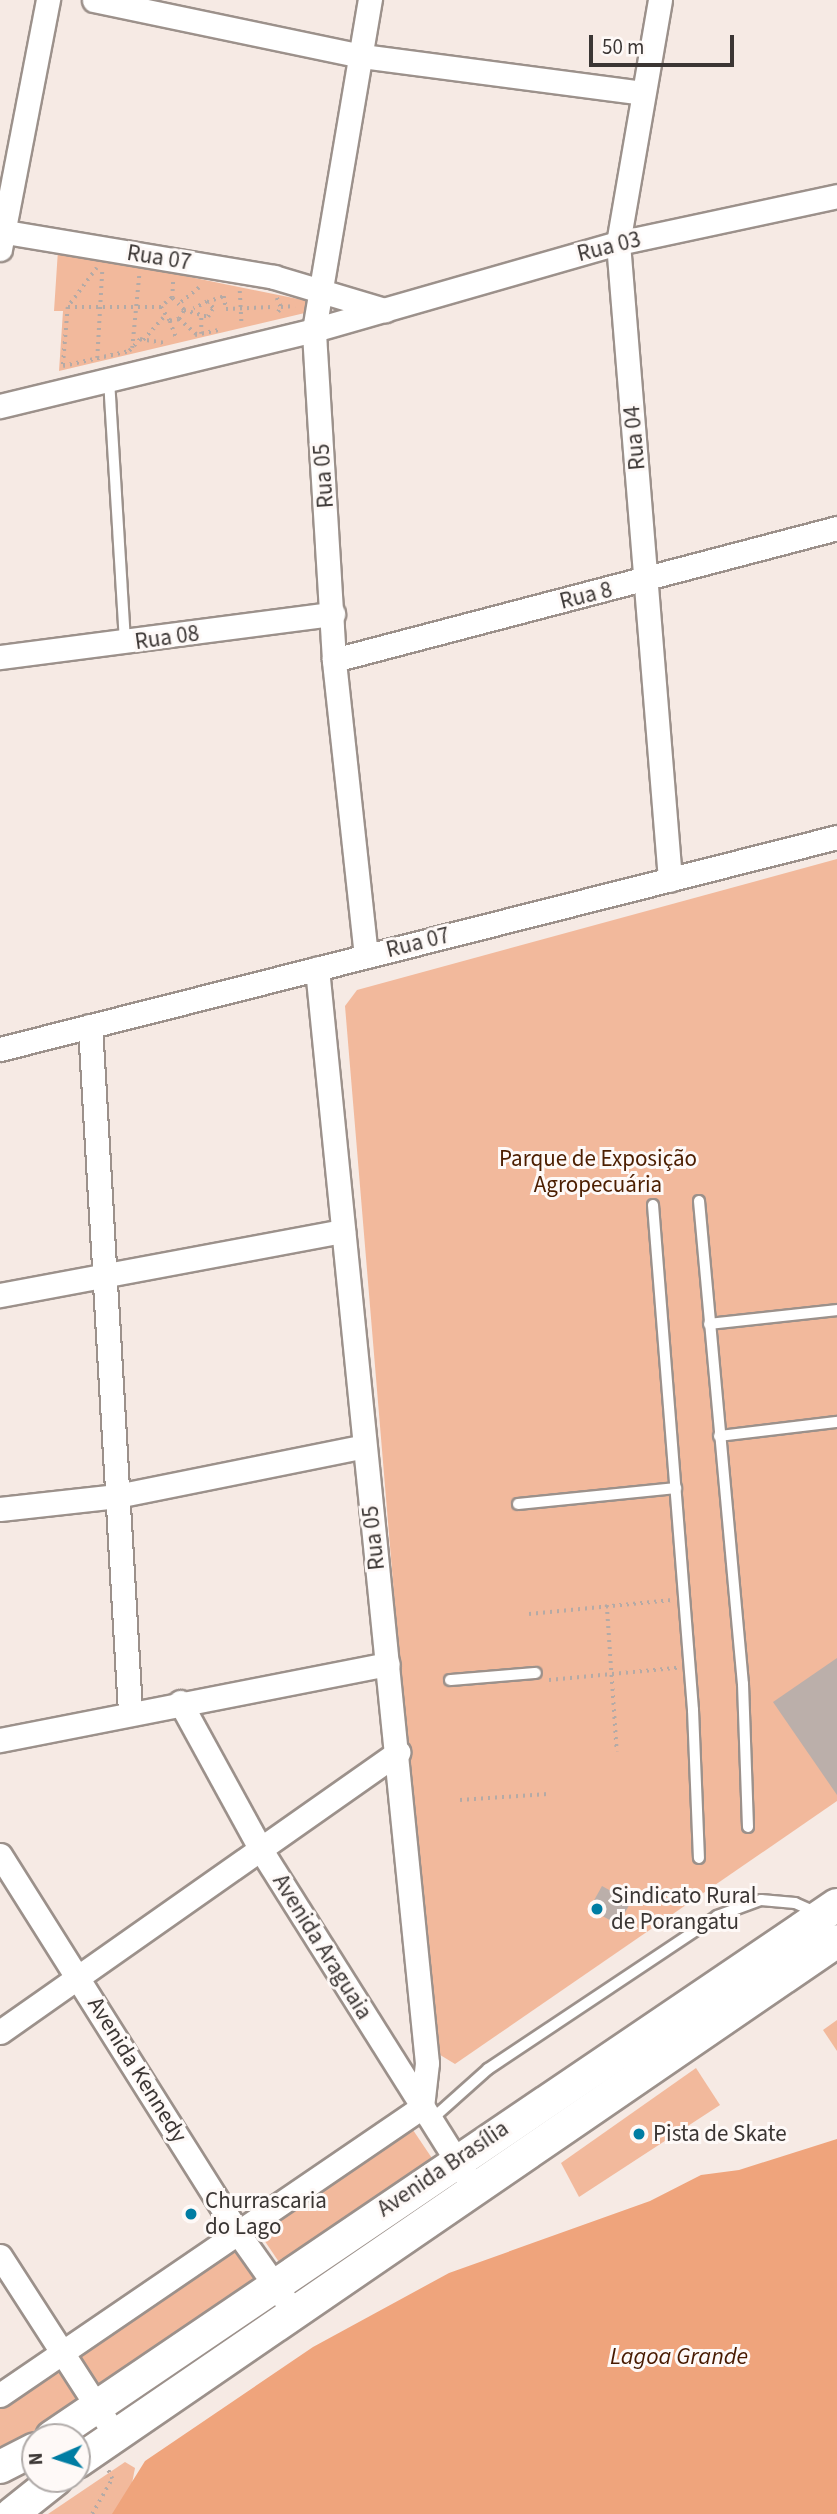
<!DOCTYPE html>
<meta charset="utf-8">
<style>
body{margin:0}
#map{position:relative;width:837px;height:2514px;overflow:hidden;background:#f6eae4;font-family:"Source Sans 3",sans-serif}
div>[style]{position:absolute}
.green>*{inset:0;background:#f2b99c;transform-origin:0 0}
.water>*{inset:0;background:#efa47c}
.building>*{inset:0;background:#bbafaa;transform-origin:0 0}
.path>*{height:3.5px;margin-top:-1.75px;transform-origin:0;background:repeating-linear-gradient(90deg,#b4aaa6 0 2px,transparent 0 7px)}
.roads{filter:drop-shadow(2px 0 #9c918b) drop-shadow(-2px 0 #9c918b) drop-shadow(0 2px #9c918b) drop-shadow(0 -2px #9c918b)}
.service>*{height:10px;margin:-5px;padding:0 5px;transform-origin:5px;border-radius:5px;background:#fff}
.minor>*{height:23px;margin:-11.5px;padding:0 11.5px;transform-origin:11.5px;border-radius:11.5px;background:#fff}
.secondary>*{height:32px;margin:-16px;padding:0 16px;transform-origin:16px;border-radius:16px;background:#fff}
.dots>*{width:19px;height:19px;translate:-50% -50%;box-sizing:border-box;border:4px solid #fef9f7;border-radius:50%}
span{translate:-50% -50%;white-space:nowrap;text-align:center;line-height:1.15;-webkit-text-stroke:6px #fef9f7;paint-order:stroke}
.street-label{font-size:23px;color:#3b3634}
.park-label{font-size:23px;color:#4c1e00}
.poi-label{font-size:23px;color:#3b3634}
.left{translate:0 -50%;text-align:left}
.water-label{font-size:24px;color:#481a00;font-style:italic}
.north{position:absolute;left:21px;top:2423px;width:70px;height:70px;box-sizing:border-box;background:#fef9f7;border:2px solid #b0aba9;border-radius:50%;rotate:267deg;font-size:19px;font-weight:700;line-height:28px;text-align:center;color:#3b3634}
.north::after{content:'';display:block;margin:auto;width:24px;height:32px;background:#007da3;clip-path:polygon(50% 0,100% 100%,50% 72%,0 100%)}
.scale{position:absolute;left:589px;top:35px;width:145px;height:32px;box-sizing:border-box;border:4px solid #3b3634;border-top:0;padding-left:9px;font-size:21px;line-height:24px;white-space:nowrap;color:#3b3634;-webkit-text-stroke:5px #fef9f7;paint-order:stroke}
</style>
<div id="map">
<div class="green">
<i style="clip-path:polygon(58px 250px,308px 301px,309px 312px,59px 371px,63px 311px,54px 311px)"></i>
<i style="clip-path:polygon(837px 859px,837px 1801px,455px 2064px,432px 2050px,345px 1006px,357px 990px)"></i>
<i style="clip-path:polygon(837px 2020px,837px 2051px,823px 2030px)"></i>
<i style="clip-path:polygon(696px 2068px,720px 2105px,579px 2197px,561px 2163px)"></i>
<i style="left:411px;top:2127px;width:40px;height:185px;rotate:56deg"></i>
<i style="left:238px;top:2245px;width:44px;height:197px;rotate:57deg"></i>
<i style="clip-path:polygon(58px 2371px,80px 2405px,38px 2437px,0 2450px,0 2408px)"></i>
<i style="clip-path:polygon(125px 2462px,135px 2468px,126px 2514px,48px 2514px)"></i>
</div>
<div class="water">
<i style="clip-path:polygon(837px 2139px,837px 2514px,112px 2514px,145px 2461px,313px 2347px,449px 2273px,650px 2201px,701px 2175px,739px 2170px)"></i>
</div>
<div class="building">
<i style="clip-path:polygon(837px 1658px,837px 1795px,773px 1702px)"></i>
<i style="left:602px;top:1886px;width:33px;height:26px;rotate:29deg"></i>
</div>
<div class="path">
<i style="left:97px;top:268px;width:49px;rotate:126.6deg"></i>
<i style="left:68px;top:307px;width:59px;rotate:94.8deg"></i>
<i style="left:63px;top:366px;width:68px;rotate:-12.8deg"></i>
<i style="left:129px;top:351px;width:16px;rotate:-47deg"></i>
<i style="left:140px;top:339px;width:24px;rotate:9deg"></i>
<i style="left:240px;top:291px;width:33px;rotate:87deg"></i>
<i style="left:172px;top:298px;width:19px;rotate:-87deg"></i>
<i style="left:277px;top:298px;width:10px;rotate:66deg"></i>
<i style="left:181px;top:302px;width:26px;rotate:-39deg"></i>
<i style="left:207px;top:302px;width:18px;rotate:-19deg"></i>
<i style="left:224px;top:296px;width:13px;rotate:81deg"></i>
<i style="left:226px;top:309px;width:46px;rotate:-2.5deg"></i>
<i style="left:68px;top:307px;width:93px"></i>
<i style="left:161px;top:307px;width:17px;rotate:57deg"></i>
<i style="left:170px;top:321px;width:9px;rotate:-13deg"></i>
<i style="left:179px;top:319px;width:10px;rotate:-61deg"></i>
<i style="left:184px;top:310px;width:17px;rotate:-135deg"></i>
<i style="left:172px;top:298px;width:14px;rotate:141deg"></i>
<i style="left:184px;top:310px;width:25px;rotate:16deg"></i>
<i style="left:208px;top:317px;width:10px;rotate:-61deg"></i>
<i style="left:213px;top:308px;width:8px;rotate:-135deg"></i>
<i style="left:207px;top:302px;width:15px;rotate:152deg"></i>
<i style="left:278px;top:312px;width:6px;rotate:-59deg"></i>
<i style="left:281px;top:307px;width:14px;rotate:-4deg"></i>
<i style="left:179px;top:319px;width:23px;rotate:41deg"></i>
<i style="left:170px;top:321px;width:20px;rotate:70deg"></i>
<i style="left:201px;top:334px;width:17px;rotate:-90deg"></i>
<i style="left:195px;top:335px;width:24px;rotate:-12deg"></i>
<i style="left:143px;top:340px;width:31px;rotate:-48deg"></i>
<i style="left:132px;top:348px;width:73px;rotate:-84.5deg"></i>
<i style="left:97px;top:358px;width:88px;rotate:-86.7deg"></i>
<i style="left:607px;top:1605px;width:147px;rotate:86.1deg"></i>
<i style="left:529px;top:1614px;width:144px;rotate:-5.6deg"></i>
<i style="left:549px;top:1680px;width:129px;rotate:-5.4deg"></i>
<i style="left:460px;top:1800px;width:88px;rotate:-3.9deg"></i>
<i style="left:92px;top:2514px;width:40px;rotate:-60.3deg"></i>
<i style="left:112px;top:2479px;width:10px;rotate:-114deg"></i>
</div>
<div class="roads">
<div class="service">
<i style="left:109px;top:380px;width:261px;rotate:86.5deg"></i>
<i style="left:699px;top:1201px;width:485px;rotate:84.8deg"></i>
<i style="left:743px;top:1684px;width:143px;rotate:88deg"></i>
<i style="left:653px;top:1205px;width:507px;rotate:85.47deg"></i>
<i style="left:693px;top:1710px;width:148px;rotate:87.7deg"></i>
<i style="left:709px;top:1324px;width:129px;rotate:-6.2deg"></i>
<i style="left:719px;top:1436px;width:119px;rotate:-6.8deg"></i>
<i style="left:518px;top:1504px;width:159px;rotate:-5.8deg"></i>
<i style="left:450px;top:1680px;width:86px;rotate:-4.7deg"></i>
<i style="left:431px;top:2120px;width:76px;rotate:-41.8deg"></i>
<i style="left:488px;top:2069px;width:275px;rotate:-33.7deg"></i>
<i style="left:717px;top:1916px;width:47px;rotate:-20deg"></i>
<i style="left:761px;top:1900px;width:34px;rotate:5deg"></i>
<i style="left:795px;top:1903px;width:24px;rotate:24deg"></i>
</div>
<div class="minor">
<i style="left:94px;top:0;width:274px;rotate:11.8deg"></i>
<i style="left:362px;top:56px;width:283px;rotate:7.5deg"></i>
<i style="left:660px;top:0;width:247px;rotate:99.8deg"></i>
<i style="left:618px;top:243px;width:639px;rotate:85.33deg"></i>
<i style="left:0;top:231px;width:278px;rotate:9.5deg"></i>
<i style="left:274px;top:277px;width:116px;rotate:16.6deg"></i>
<i style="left:0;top:249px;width:254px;rotate:-79.1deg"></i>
<i style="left:0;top:406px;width:323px;rotate:-13.6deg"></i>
<i style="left:314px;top:330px;width:316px;rotate:-16deg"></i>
<i style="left:618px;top:243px;width:224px;rotate:-12.1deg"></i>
<i style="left:0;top:657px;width:336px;rotate:-7.4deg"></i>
<i style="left:334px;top:660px;width:520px;rotate:-14.7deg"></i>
<i style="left:366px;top:956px;width:298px;rotate:-96.2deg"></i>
<i style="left:334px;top:660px;width:331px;rotate:-93.5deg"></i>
<i style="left:314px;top:330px;width:335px;rotate:-80.4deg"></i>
<i style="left:90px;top:1026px;width:686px;rotate:86.66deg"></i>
<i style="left:0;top:1049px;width:863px;rotate:-14.21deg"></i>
<i style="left:0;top:1295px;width:349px;rotate:-10.6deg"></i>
<i style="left:0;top:1509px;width:118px;rotate:-6.3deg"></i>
<i style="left:117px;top:1496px;width:252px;rotate:-11.4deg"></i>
<i style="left:180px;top:1702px;width:169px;rotate:61.3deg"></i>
<i style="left:261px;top:1850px;width:384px;rotate:57.8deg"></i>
<i style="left:0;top:1740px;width:395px;rotate:-11.1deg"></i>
<i style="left:0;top:1855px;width:447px;rotate:57.8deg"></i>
<i style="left:238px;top:2233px;width:97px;rotate:54.7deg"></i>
<i style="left:0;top:2032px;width:487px;rotate:-35.1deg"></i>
<i style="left:0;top:2256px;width:211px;rotate:57.2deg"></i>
<i style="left:0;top:2395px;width:511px;rotate:-34.31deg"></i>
<i style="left:422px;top:2107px;width:44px;rotate:-83.5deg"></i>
<i style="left:427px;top:2063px;width:1100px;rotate:-95.74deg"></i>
</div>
<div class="secondary">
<i style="left:52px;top:2437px;width:948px;rotate:-34.13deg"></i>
<i style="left:77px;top:2462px;width:921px;rotate:-34.43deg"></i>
<i style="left:0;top:2467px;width:39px;rotate:-27deg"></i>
<i style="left:12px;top:2514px;width:56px;rotate:-38.5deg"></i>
</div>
</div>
<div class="dots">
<i style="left:597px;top:1909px;background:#007da3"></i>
<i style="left:639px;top:2134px;background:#007da3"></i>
<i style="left:191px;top:2214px;background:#007da3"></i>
</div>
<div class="street-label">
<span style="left:609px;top:247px;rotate:-14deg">Rua 03</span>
<span style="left:159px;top:258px;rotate:9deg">Rua 07</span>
<span style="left:635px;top:438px;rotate:-95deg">Rua 04</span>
<span style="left:324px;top:476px;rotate:-94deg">Rua 05</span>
<span style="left:586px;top:596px;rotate:-14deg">Rua 8</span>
<span style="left:167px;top:638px;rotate:-8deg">Rua 08</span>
<span style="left:418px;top:943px;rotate:-14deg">Rua 07</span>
<span style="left:374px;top:1538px;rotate:-96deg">Rua 05</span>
<span style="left:322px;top:1947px;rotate:58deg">Avenida Araguaia</span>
<span style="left:137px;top:2070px;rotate:58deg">Avenida Kennedy</span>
<span style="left:443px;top:2169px;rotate:-34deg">Avenida Brasília</span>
</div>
<div class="park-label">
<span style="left:598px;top:1172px">Parque de Exposição<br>Agropecuária</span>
</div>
<div class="poi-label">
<span class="left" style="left:611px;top:1909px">Sindicato Rural<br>de Porangatu</span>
<span class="left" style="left:653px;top:2134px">Pista de Skate</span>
<span class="left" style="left:205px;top:2214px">Churrascaria<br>do Lago</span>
</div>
<div class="water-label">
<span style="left:679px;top:2357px">Lagoa Grande</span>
</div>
<div class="north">N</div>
<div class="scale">50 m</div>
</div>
